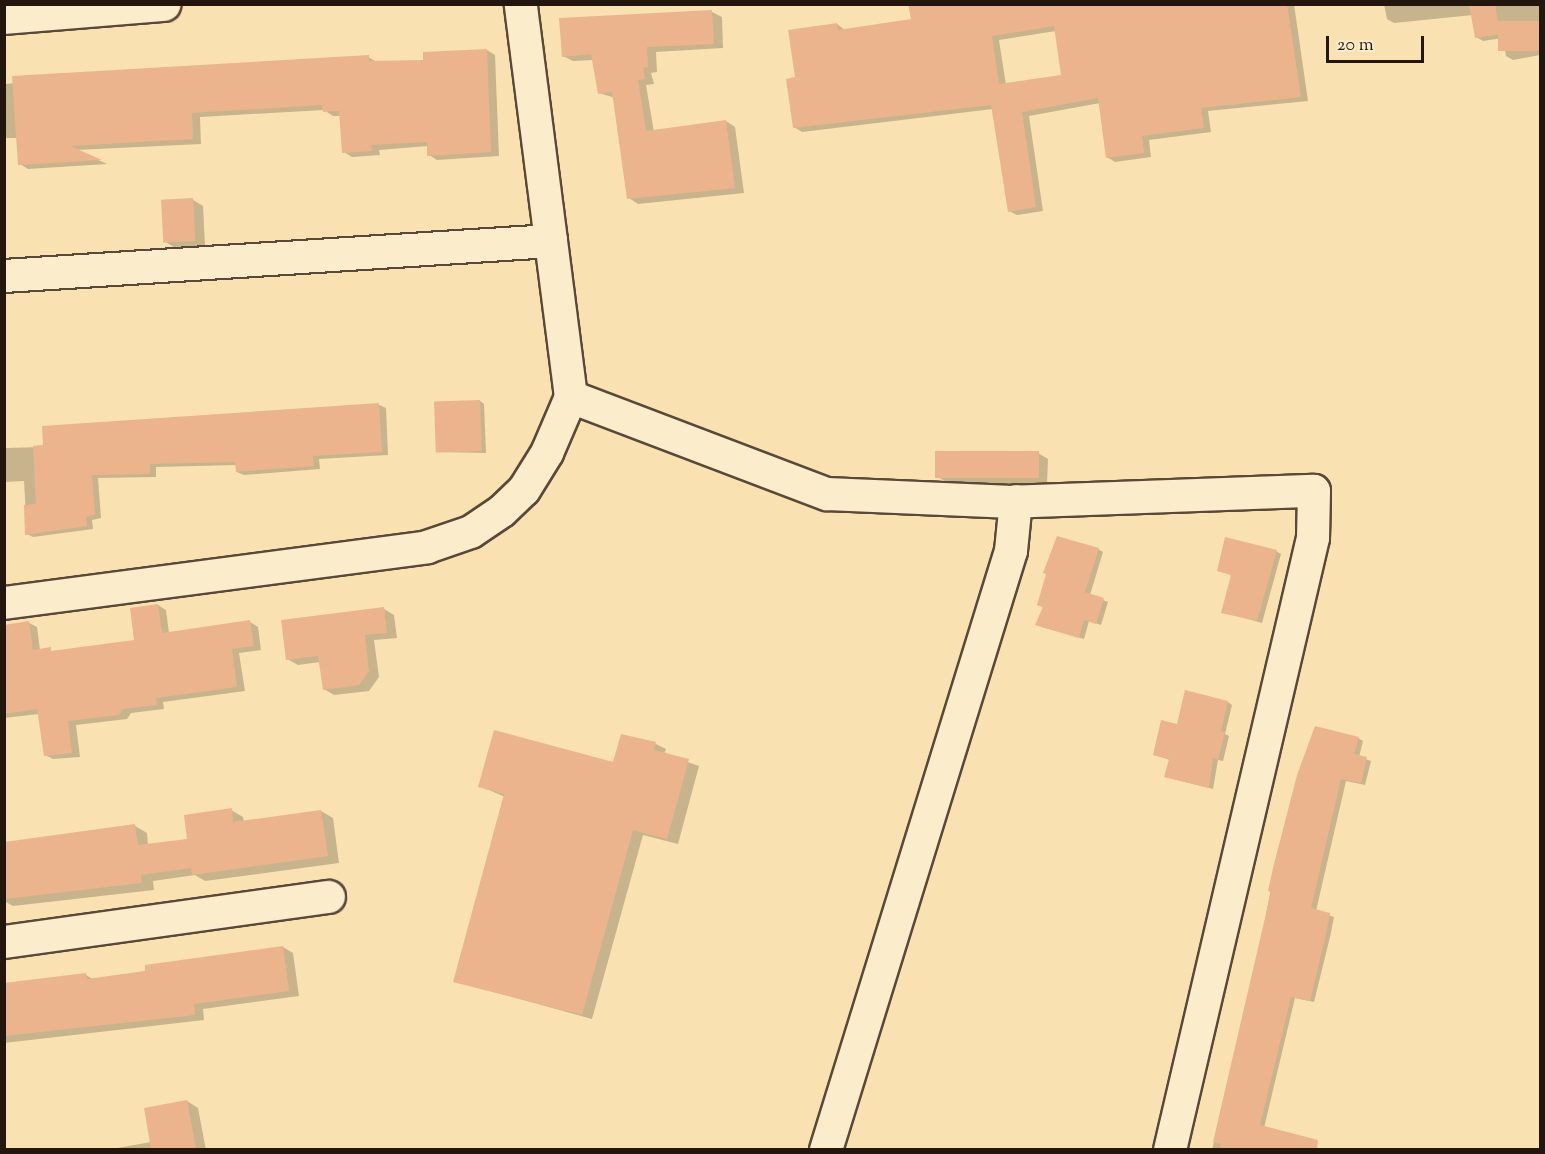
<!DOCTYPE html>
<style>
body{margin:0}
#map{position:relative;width:1545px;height:1154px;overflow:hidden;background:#f9e1b1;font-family:"Sorts Mill Goudy",serif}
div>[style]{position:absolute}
.shadow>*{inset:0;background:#0003}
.building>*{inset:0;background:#ecb48d;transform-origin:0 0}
.roads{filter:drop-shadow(2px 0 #584938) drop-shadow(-2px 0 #584938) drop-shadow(0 2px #584938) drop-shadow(0 -2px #584938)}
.minor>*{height:32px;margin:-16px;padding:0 16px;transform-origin:16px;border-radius:16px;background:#fbeccc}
.tertiary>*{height:33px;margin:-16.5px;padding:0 16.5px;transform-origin:16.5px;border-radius:16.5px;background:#fbeccc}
span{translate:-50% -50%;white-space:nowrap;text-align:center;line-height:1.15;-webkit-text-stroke:5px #fbeccc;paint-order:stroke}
.frame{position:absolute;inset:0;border:6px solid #22160f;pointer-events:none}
.scale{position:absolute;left:1326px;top:36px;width:98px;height:27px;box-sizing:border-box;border:3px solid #22160f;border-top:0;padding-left:8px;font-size:18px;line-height:21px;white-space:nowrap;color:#22160f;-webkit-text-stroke:4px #fbeccc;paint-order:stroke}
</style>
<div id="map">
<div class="shadow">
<i style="clip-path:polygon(evenodd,1101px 4px,1294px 4px,1308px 101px,1208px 111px,1211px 132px,1149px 140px,1151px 157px,1115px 162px,1107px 157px,1100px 103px,1029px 116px,1043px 211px,1017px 215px,1009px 211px,993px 109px,802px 132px,794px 127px,797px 79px,837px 24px,845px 30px,1101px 4px,1056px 31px,1063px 76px,1006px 85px,999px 40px,1056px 31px)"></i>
<i style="clip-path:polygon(1384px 4px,1540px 4px,1540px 55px,1513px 60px,1506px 56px,1503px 38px,1483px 41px,1476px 37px,1473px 15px,1394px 23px,1387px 19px)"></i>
<i style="clip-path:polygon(712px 12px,722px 17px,723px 48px,656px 52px,657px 72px,651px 73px,654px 84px,646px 85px,654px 132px,726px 121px,735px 127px,744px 193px,638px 204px,629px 198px,615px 98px,599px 93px,593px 60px,573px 61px,563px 56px)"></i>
<i style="clip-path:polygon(487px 50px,495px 55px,499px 156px,437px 160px,429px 155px,428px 146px,379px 150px,380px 155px,352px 157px,344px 152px,341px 116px,333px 116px,324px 110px,200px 117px,201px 144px,76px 150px,107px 164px,28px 169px,20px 164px,18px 138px,4px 138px,4px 84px,368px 57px,377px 62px,425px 62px)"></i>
<i style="clip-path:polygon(193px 200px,203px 206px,205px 246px,174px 247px,164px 241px)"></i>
<i style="clip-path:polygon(480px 401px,484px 404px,486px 453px,437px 452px)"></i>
<i style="clip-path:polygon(379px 405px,386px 408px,388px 455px,319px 459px,320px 469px,244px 475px,237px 472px,237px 465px,156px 467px,156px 477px,98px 478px,101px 518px,92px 520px,93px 529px,33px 537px,27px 534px,24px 481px,4px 482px,4px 448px,45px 447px)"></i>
<i style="clip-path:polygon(1038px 453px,1048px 459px,1047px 484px,948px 483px,938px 477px)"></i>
<i style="clip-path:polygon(1098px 549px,1103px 552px,1090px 595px,1108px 602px,1101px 625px,1089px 621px,1084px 639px,1042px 627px,1044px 608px,1039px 605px)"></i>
<i style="clip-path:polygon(1276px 551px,1281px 554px,1262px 623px,1223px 612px,1232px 575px,1218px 571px)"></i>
<i style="clip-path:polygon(158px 605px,166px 610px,169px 633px,250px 622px,258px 627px,261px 650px,239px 653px,245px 691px,163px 702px,164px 709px,131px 713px,127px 719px,76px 725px,80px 757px,53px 759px,45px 755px,39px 714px,4px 718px,4px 626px,29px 623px,37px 627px,40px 650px,56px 652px,136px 641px)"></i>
<i style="clip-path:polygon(384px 609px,394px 615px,397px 638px,374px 640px,379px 677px,369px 691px,334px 695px,324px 689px,320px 662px,298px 665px,287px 659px)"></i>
<i style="clip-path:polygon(1228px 702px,1232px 705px,1225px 734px,1229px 736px,1223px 761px,1218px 760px,1213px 789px,1166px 777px,1170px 760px,1154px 755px,1178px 726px)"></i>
<i style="clip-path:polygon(1358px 738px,1363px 741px,1359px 757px,1371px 761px,1365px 785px,1346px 781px,1316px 911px,1334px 917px,1330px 937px,1314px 1002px,1295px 998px,1264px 1128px,1283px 1134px,1280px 1150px,1212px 1150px,1257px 961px,1275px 868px)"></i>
<i style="clip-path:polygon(656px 744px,666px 749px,664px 754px,699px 766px,678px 844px,643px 835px,592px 1019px,454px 981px,505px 797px,480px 786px,614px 764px)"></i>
<i style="clip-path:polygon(231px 810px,243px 817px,244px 822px,321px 811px,333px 818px,339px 863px,205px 881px,195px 875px,153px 881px,154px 890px,13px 906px,4px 901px,4px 843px,135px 826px,147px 833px,148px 845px,189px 840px)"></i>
<i style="clip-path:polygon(283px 947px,293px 953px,299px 996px,203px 1009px,204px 1020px,4px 1043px,4px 985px,86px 975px,94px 980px)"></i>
<i style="clip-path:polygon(187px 1101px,198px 1108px,206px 1150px,106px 1150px,151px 1142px)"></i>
</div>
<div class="building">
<i style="clip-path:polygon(evenodd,908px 4px,1287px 4px,1301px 97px,1201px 108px,1204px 128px,1142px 136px,1144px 153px,1106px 158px,1098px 98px,1022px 112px,1036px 207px,1008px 212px,991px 105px,793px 128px,786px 79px,795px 77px,788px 30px,837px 23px,838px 30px,911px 19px,908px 4px,1054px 26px,1061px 75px,999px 84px,992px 36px,1054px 26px)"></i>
<i style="clip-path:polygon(1469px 4px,1495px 4px,1500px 34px,1475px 38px)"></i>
<i style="clip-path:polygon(712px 10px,714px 44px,647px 47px,648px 67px,643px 68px,645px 79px,638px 80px,646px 131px,726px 120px,735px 188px,627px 199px,612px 92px,598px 94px,591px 54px,562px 57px,559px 18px)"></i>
<i style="left:1540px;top:21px;width:30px;height:42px;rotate:90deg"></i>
<i style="clip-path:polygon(487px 49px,491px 152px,427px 156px,427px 142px,371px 145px,372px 151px,342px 153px,339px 111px,323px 112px,322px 105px,192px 113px,193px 139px,70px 146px,102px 160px,18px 165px,12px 76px,369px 55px,369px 61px,423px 60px,423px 52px)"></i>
<i style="left:193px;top:198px;width:43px;height:32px;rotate:87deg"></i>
<i style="left:480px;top:400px;width:51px;height:46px;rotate:88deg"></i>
<i style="clip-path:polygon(379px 403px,382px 452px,313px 456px,314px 466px,236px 472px,235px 462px,150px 464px,150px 474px,92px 475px,95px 515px,86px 517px,87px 526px,25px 535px,24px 505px,36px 504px,33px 446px,43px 445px,42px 426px)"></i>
<i style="left:935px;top:451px;width:104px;height:27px"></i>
<i style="clip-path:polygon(1057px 536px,1099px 548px,1085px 592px,1104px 598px,1096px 624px,1084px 620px,1079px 638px,1035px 625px,1043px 607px,1037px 605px,1046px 574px,1043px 573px)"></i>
<i style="clip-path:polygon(1225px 537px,1277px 550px,1257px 621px,1221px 613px,1231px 575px,1217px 571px)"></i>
<i style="clip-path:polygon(158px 604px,162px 633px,250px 620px,254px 646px,232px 649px,237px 687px,156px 698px,157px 705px,123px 709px,119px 715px,68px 721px,72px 753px,44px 756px,37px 709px,4px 714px,4px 625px,29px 621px,33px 650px,51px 647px,51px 651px,134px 640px,130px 608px)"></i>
<i style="clip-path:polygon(384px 607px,387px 633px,365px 635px,369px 671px,359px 685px,323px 690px,318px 656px,286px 660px,281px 620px)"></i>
<i style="clip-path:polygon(1185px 690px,1228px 701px,1221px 731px,1225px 732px,1218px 760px,1213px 758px,1209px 788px,1164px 777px,1169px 759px,1153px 755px,1161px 720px,1177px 724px)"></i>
<i style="clip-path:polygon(1315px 726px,1359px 737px,1354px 754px,1367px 757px,1361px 783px,1341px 779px,1311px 908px,1330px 913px,1326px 934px,1310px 1001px,1291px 997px,1260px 1125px,1318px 1140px,1317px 1149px,1220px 1149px,1221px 1144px,1213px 1142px,1271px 892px,1268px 891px,1273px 868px,1297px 775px)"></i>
<i style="clip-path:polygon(494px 730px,613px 762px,621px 734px,656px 742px,654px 750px,689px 759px,667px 839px,633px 830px,582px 1015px,453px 982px,504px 794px,478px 787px)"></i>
<i style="clip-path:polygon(232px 808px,233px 822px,321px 810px,328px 856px,192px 875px,191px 868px,141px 875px,142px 883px,4px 899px,4px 842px,135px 824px,138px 845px,187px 839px,184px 815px)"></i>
<i style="clip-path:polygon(283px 946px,289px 991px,194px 1004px,195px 1015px,4px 1036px,4px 983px,86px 973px,87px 979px,145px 971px,145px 965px)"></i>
<i style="clip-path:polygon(187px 1100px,196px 1149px,151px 1149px,144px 1108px)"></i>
</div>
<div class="roads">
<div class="minor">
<i style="left:4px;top:276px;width:548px;rotate:-3.66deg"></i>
<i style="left:571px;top:397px;width:274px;rotate:20.8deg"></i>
<i style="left:827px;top:494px;width:180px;rotate:2.5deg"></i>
<i style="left:1007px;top:502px;width:307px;rotate:-2.1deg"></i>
<i style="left:1314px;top:491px;width:47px;rotate:91.2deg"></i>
<i style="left:1313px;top:538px;width:628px;rotate:103.15deg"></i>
<i style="left:4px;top:603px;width:427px;rotate:-7.5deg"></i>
<i style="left:427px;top:547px;width:46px;rotate:-18.8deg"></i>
<i style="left:471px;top:532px;width:37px;rotate:-34deg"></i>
<i style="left:502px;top:511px;width:30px;rotate:-44deg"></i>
<i style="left:524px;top:490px;width:44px;rotate:-58.1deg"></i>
<i style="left:547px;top:453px;width:61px;rotate:-66.8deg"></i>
<i style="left:571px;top:397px;width:396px;rotate:-97.3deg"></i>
<i style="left:4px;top:942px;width:328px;rotate:-7.9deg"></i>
<i style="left:826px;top:1150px;width:627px;rotate:-72.84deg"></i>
<i style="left:1011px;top:551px;width:50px;rotate:-84.3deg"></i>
</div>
<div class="tertiary">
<i style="left:4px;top:17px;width:160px;rotate:-4.7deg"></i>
</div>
</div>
<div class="frame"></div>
<div class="scale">20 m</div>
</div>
